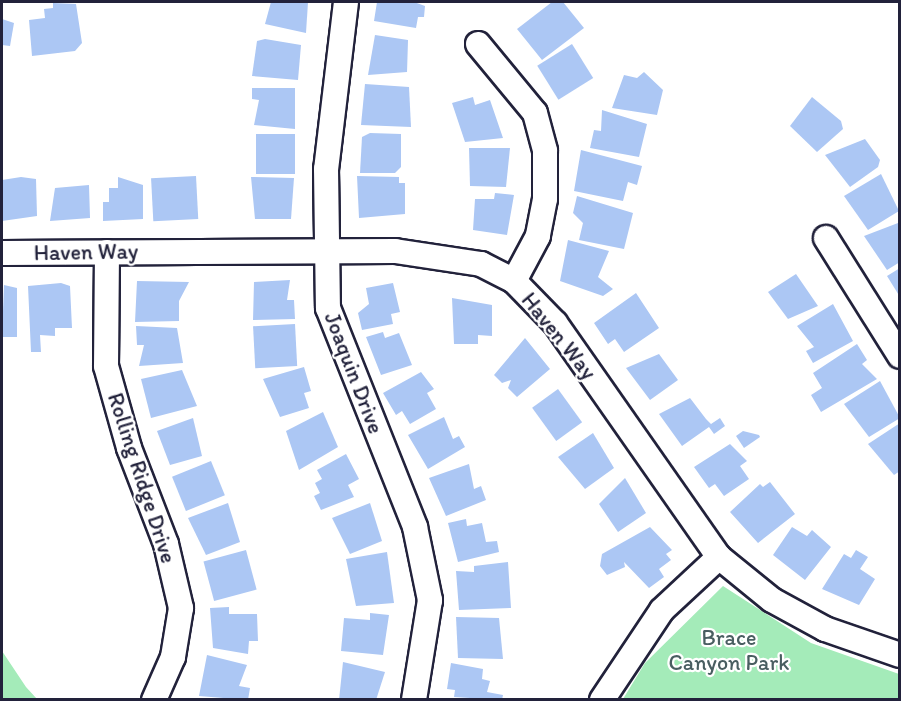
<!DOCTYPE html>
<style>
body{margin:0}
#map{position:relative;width:901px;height:701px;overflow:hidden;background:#fff;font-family:Itim,sans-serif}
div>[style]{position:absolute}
.green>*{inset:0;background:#a4ebb9}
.building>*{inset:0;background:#acc7f4;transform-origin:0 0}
.roads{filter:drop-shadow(2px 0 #22223b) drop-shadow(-2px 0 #22223b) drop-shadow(0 2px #22223b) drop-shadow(0 -2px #22223b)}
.minor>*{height:24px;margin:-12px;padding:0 12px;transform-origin:12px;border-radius:12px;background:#fff}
span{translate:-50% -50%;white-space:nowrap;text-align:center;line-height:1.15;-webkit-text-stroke:4.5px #fff;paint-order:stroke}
.street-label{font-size:22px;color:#22223b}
.park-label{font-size:22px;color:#495e61}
.frame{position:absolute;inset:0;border:3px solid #22223b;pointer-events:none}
</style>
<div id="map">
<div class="green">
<i style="clip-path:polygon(723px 586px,811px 643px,899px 674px,899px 699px,623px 699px,645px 663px)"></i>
<i style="clip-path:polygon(2px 651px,26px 687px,37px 699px,2px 699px)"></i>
</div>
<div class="building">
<i style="clip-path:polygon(271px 2px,308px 2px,306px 33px,265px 24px)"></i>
<i style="clip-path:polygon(377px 2px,414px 2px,425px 6px,424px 17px,418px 17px,416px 28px,374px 21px)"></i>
<i style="clip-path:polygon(552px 2px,563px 2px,584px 28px,542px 60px,517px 29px)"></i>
<i style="clip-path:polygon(53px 3px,76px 4px,82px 43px,75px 51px,32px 56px,29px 20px,45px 18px,44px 9px,53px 8px)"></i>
<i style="clip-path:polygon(2px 19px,14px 23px,10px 46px,2px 45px)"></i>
<i style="clip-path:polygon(375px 35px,408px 40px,407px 72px,368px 75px)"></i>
<i style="clip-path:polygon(265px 39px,301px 45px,298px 80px,252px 76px,257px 41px)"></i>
<i style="left:572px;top:44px;width:40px;height:41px;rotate:58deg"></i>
<i style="clip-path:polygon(644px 72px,663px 90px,657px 115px,612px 108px,624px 75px,637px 78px)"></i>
<i style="clip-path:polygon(365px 84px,409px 87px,411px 127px,361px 125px)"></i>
<i style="clip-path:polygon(252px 88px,295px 88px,295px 129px,254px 125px,259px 100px,252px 99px)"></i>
<i style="clip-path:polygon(473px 97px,475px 105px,490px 100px,503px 138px,465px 142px,452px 103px)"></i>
<i style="clip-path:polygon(812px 97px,841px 121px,843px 129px,817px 152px,790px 126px)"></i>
<i style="clip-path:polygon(602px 110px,647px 124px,639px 157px,590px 148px,594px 130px,601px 131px)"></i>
<i style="clip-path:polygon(370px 133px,401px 134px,401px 167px,395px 173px,360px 173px,362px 137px)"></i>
<i style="left:256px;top:134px;width:39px;height:40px"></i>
<i style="clip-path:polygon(865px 139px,880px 160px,878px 167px,850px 187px,825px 155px)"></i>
<i style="clip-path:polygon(469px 148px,510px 148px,506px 187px,470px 186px)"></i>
<i style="clip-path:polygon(581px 150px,642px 166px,637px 185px,628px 182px,623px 201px,574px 191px)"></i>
<i style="clip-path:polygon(881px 174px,899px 211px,868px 230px,844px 196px)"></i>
<i style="left:196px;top:176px;width:43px;height:45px;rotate:87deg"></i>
<i style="clip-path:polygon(357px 176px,399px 177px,399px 183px,405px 183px,405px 214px,359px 218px)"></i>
<i style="clip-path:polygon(21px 177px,36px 179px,37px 216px,2px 221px,2px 180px)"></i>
<i style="clip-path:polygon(118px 177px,143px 185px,143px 219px,103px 221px,103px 202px,109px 202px,109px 188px,118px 188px)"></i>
<i style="clip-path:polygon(251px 177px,294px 178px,291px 219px,255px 219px)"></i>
<i style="clip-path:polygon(89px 185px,90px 218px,50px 221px,55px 188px)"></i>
<i style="clip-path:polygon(495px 193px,514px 195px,507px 235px,473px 230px,475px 199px,494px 199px)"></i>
<i style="clip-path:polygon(577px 196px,633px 213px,624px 249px,579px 240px,583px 223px,573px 213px)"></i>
<i style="clip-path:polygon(898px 223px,900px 262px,887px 270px,864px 236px)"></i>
<i style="clip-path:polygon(568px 240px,609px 251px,598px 277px,613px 289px,603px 296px,560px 281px)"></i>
<i style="clip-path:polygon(900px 268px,900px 297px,887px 276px)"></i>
<i style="clip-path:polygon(796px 274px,818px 306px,788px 319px,768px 292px)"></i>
<i style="clip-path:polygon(290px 280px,287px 300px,294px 300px,295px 319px,253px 320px,254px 282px)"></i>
<i style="clip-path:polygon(137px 281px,189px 282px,179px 301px,179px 321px,135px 322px)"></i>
<i style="clip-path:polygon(61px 283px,70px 286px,72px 328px,55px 328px,55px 336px,40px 335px,41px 352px,31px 352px,28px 286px)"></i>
<i style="clip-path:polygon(393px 283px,400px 312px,391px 314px,393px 324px,362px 330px,358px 313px,369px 304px,366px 288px)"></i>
<i style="clip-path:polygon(4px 285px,17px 288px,17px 337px,2px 337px)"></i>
<i style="clip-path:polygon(636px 293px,659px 328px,624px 352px,615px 339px,608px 344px,594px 323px)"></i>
<i style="clip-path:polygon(452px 298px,492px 305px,492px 336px,478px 335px,478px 344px,454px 344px)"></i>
<i style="clip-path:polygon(833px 304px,853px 341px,813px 363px,806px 351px,814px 347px,797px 326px)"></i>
<i style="left:295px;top:324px;width:42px;height:42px;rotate:87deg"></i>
<i style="clip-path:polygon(136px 326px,177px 328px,183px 363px,139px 366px,144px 345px,137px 345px)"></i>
<i style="clip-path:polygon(383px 332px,385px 338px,399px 333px,412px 365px,381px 375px,366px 337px)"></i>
<i style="clip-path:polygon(525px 338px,550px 369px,517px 397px,508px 388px,511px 380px,502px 383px,494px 375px)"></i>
<i style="clip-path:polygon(857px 344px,867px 360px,862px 364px,877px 379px,821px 412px,811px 395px,822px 388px,813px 373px)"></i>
<i style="clip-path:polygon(659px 354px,678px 380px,650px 400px,626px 368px)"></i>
<i style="clip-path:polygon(304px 367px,311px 391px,304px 393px,309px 408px,280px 417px,263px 379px)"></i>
<i style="clip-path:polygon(182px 370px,197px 406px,151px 418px,141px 379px)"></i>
<i style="clip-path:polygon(421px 372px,434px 389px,427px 393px,436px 409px,410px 424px,402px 411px,396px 415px,383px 393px)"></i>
<i style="clip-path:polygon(880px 381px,900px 418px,869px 437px,844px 404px)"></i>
<i style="left:558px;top:389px;width:41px;height:32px;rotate:54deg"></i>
<i style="clip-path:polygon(690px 398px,706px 419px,711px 424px,720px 418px,725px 426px,714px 434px,709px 427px,682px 446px,659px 414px)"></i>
<i style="clip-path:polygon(323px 412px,338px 447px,299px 470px,286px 431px)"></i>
<i style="clip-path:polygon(444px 417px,453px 439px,459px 436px,465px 447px,428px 469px,408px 435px)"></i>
<i style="clip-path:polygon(193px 418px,202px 456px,170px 465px,157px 431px)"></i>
<i style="clip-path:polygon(900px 423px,900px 471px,894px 475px,868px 444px)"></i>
<i style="clip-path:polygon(743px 431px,759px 435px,760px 437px,744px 448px,736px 436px)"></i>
<i style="clip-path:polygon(593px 433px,614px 468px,585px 489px,558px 457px)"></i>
<i style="clip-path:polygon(730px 444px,747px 461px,740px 466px,749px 479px,724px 496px,715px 484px,709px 488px,694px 467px)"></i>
<i style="clip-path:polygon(346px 454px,359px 479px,348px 485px,354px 497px,321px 510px,314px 496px,320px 493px,315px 483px,322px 479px,317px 470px)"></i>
<i style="left:211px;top:461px;width:37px;height:42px;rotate:68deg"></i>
<i style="clip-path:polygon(469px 464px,474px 489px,481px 486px,486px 500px,446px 516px,429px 478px)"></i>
<i style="clip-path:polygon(625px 478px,646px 513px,618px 532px,599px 504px)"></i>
<i style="clip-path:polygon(770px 482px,795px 514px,758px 543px,730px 512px,760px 484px,763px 487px)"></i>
<i style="clip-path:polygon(228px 503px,240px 542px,206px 555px,188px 518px)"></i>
<i style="clip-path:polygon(370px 503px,382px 541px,350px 554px,332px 518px)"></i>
<i style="clip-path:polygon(466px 519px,467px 526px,482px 523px,486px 542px,497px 541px,499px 552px,458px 562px,448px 523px)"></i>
<i style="clip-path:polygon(650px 527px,672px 550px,666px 554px,671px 560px,659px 569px,664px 577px,649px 588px,624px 562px,625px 567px,607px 575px,600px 566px,602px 554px)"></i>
<i style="clip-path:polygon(792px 527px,807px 536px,812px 530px,831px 547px,805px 580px,773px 555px)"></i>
<i style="left:246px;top:550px;width:41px;height:44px;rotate:75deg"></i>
<i style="clip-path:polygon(856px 550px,868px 557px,860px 569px,875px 579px,859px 605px,822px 589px,844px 554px,851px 558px)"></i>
<i style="clip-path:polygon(387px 552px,394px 603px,356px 606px,346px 559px)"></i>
<i style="clip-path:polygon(508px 562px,511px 608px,459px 610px,456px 571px,474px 572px,474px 566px)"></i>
<i style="clip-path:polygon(229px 607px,229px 614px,257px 614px,258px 641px,249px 641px,248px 654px,213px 648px,210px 608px)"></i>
<i style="clip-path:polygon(370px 613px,389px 615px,383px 655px,341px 651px,344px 618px,370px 620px)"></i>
<i style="clip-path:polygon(456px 617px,499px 618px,503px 659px,458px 658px)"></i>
<i style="clip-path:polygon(207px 655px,247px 665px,239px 686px,250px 688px,248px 700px,199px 696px)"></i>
<i style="clip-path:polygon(343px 662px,385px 672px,376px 700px,339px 700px)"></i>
<i style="clip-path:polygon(451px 663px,483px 669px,482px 679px,490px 681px,487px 692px,503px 695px,502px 700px,454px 697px,455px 690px,447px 689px)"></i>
</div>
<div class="roads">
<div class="minor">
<i style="left:346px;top:2px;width:168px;rotate:96.8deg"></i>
<i style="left:326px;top:169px;width:139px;rotate:89.2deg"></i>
<i style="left:328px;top:308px;width:236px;rotate:68.3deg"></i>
<i style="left:415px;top:527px;width:75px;rotate:78.4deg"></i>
<i style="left:430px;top:600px;width:101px;rotate:99.1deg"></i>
<i style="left:478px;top:44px;width:89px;rotate:50.4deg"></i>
<i style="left:535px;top:113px;width:39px;rotate:75deg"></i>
<i style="left:545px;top:151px;width:48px;rotate:90deg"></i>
<i style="left:545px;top:199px;width:38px;rotate:101deg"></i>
<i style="left:538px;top:236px;width:51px;rotate:118.1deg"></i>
<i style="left:826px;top:238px;width:139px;rotate:57.9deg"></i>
<i style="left:107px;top:252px;width:114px;rotate:90.5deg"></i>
<i style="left:106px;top:366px;width:85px;rotate:74.3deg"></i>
<i style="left:129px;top:448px;width:103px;rotate:68.9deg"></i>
<i style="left:166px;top:544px;width:66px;rotate:76.8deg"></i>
<i style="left:181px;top:608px;width:50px;rotate:99.3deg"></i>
<i style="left:173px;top:657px;width:47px;rotate:113.8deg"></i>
<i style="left:2px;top:253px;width:393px;rotate:-0.3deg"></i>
<i style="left:395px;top:251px;width:87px;rotate:8.6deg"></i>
<i style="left:481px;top:264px;width:37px;rotate:27deg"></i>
<i style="left:514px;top:281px;width:59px;rotate:45.7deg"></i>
<i style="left:555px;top:323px;width:286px;rotate:55deg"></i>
<i style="left:719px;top:557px;width:68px;rotate:39.1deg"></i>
<i style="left:772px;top:600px;width:60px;rotate:28.7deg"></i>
<i style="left:825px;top:629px;width:79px;rotate:19.1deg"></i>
<i style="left:602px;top:700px;width:108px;rotate:-56.3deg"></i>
<i style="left:662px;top:610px;width:78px;rotate:-42.9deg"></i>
</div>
</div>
<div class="street-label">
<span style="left:86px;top:252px;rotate:-1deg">Haven Way</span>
<span style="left:559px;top:336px;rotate:51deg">Haven Way</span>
<span style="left:354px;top:373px;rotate:69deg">Joaquin Drive</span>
<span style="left:142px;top:478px;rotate:72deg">Rolling Ridge Drive</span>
</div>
<div class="park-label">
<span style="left:729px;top:650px">Brace<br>Canyon Park</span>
</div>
<div class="frame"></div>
</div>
